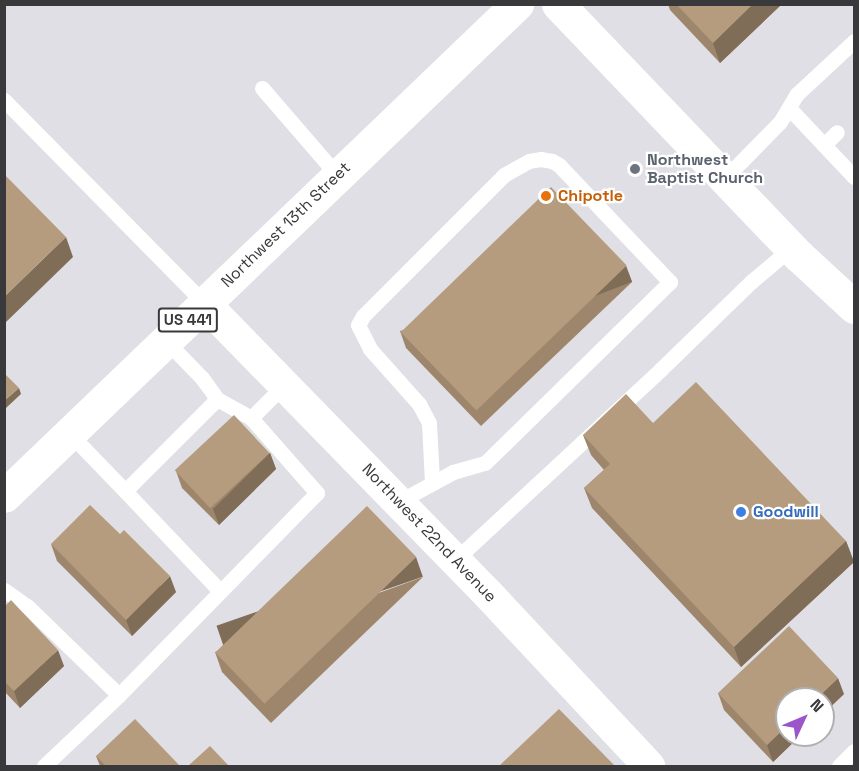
<!DOCTYPE html>
<style>
body{margin:0}
#map{position:relative;width:859px;height:771px;overflow:hidden;background:#e0dfe5;font-family:"Space Grotesk",sans-serif}
div>[style]{position:absolute}
.service>*{height:15px;margin:-7.5px;padding:0 7.5px;transform-origin:7.5px;border-radius:7.5px;background:#fff}
.minor>*{height:32px;margin:-16px;padding:0 16px;transform-origin:16px;border-radius:16px;background:#fff}
.secondary>*{height:33px;margin:-16.5px;padding:0 16.5px;transform-origin:16.5px;border-radius:16.5px;background:#fff}
.primary>*{height:33px;margin:-16.5px;padding:0 16.5px;transform-origin:16.5px;border-radius:16.5px;background:#fff}
.wall>*{inset:0;background:#9d866c}
.shaded-wall>*{inset:0;background:#7f6d58;transform-origin:0 0}
.building>*{inset:0;background:#b69c7e;transform-origin:0 0}
.dots>*{width:16px;height:16px;translate:-50% -50%;box-sizing:border-box;border:3px solid #fff;border-radius:50%}
span{translate:-50% -50%;white-space:nowrap;text-align:center;line-height:1.15;-webkit-text-stroke:4.5px #fff;paint-order:stroke}
.shield-label span{padding:2px 4px;background:#fff;border:2px solid;border-radius:4px;-webkit-text-stroke-width:0}
.shield-label{font-size:15px;color:#39383b;font-weight:700}
.worship-label{font-size:16px;color:#5b616d;font-weight:700}
.left{translate:0 -50%;text-align:left}
.food-label{font-size:16px;color:#c56008;font-weight:700}
.street-label{font-size:16px;color:#39383b}
.shop-label{font-size:16px;color:#366cbe;font-weight:700}
.frame{position:absolute;inset:0;border:6px solid #39383b;pointer-events:none}
.north{position:absolute;left:775px;top:687px;width:60px;height:60px;box-sizing:border-box;background:#fff;border:2px solid #b0afb1;border-radius:50%;rotate:46deg;font-size:16px;font-weight:700;line-height:24px;text-align:center;color:#39383b}
.north::after{content:'';display:block;margin:auto;width:21px;height:27px;background:#9d56ca;clip-path:polygon(50% 0,100% 100%,50% 72%,0 100%)}
</style>
<div id="map">
<div class="service">
<i style="left:262px;top:88px;width:116px;rotate:49.2deg"></i>
<i style="left:4px;top:100px;width:286px;rotate:45.4deg"></i>
<i style="left:789px;top:108px;width:95px;rotate:46.7deg"></i>
<i style="left:824px;top:145px;width:18px;rotate:-45deg"></i>
<i style="left:725px;top:178px;width:78px;rotate:-45.5deg"></i>
<i style="left:780px;top:122px;width:33px;rotate:-59deg"></i>
<i style="left:797px;top:94px;width:78px;rotate:-42.9deg"></i>
<i style="left:166px;top:341px;width:52px;rotate:45.8deg"></i>
<i style="left:202px;top:378px;width:26px;rotate:54deg"></i>
<i style="left:70px;top:434px;width:79px;rotate:46deg"></i>
<i style="left:398px;top:502px;width:63px;rotate:-28.6deg"></i>
<i style="left:453px;top:472px;width:33px;rotate:-16deg"></i>
<i style="left:485px;top:463px;width:259px;rotate:-44.4deg"></i>
<i style="left:670px;top:282px;width:161px;rotate:-133.5deg"></i>
<i style="left:559px;top:165px;width:8px;rotate:-150deg"></i>
<i style="left:552px;top:161px;width:11px;rotate:-170deg"></i>
<i style="left:541px;top:159px;width:12px;rotate:171deg"></i>
<i style="left:529px;top:161px;width:29px;rotate:151deg"></i>
<i style="left:504px;top:175px;width:199px;rotate:135deg"></i>
<i style="left:363px;top:316px;width:10px;rotate:119deg"></i>
<i style="left:358px;top:325px;width:27px;rotate:63deg"></i>
<i style="left:370px;top:349px;width:74px;rotate:48.3deg"></i>
<i style="left:419px;top:404px;width:21px;rotate:62deg"></i>
<i style="left:429px;top:423px;width:60px;rotate:87.1deg"></i>
<i style="left:455px;top:560px;width:280px;rotate:-42.8deg"></i>
<i style="left:660px;top:370px;width:128px;rotate:-44.1deg"></i>
<i style="left:752px;top:281px;width:51px;rotate:-40.2deg"></i>
<i style="left:4px;top:590px;width:28px;rotate:35deg"></i>
<i style="left:27px;top:606px;width:128px;rotate:44.1deg"></i>
<i style="left:219px;top:590px;width:137px;rotate:-133.5deg"></i>
<i style="left:125px;top:491px;width:130px;rotate:-45deg"></i>
<i style="left:217px;top:399px;width:39px;rotate:29deg"></i>
<i style="left:44px;top:766px;width:103px;rotate:-43.4deg"></i>
<i style="left:119px;top:695px;width:283px;rotate:-45.6deg"></i>
<i style="left:317px;top:493px;width:100px;rotate:-131.3deg"></i>
<i style="left:251px;top:418px;width:48px;rotate:-45deg"></i>
<i style="left:839px;top:766px;width:21px;rotate:-45deg"></i>
</div>
<div class="minor">
<i style="left:205px;top:304px;width:405px;rotate:45.7deg"></i>
<i style="left:488px;top:594px;width:236px;rotate:46.9deg"></i>
</div>
<div class="secondary">
<i style="left:558px;top:4px;width:349px;rotate:46.3deg"></i>
<i style="left:799px;top:256px;width:75px;rotate:42.8deg"></i>
</div>
<div class="primary">
<i style="left:4px;top:496px;width:711px;rotate:-43.8deg"></i>
</div>
<div class="wall">
<i style="clip-path:polygon(668px 4px,782px 4px,720px 63px,670px 10px)"></i>
<i style="clip-path:polygon(626px 266px,632px 282px,481px 426px,406px 348px,400px 331px)"></i>
<i style="clip-path:polygon(653px 423px,846px 541px,854px 562px,741px 667px,592px 508px,584px 488px,604px 470px,591px 455px,583px 435px)"></i>
<i style="clip-path:polygon(270px 453px,276px 469px,219px 525px,182px 488px,176px 471px)"></i>
<i style="clip-path:polygon(51px 544px,176px 592px,132px 636px,57px 561px)"></i>
<i style="clip-path:polygon(423px 577px,271px 723px,222px 672px,215px 652px)"></i>
<i style="clip-path:polygon(4px 607px,64px 666px,20px 708px,4px 691px)"></i>
<i style="clip-path:polygon(718px 693px,844px 694px,823px 714px,823px 699px,787px 735px,801px 735px,773px 762px,724px 710px)"></i>
<i style="clip-path:polygon(96px 756px,180px 766px,100px 766px)"></i>
</div>
<div class="shaded-wall">
<i style="clip-path:polygon(753px 4px,782px 4px,720px 63px,713px 43px)"></i>
<i style="clip-path:polygon(66px 237px,73px 257px,4px 324px,4px 297px)"></i>
<i style="left:626px;top:266px;width:17px;height:209px;rotate:69deg"></i>
<i style="clip-path:polygon(19px 388px,21px 394px,6px 408px,4px 401px)"></i>
<i style="clip-path:polygon(270px 453px,276px 469px,219px 525px,213px 509px)"></i>
<i style="clip-path:polygon(846px 541px,854px 562px,741px 667px,734px 647px)"></i>
<i style="left:416px;top:557px;width:21px;height:211px;rotate:71deg"></i>
<i style="clip-path:polygon(170px 576px,176px 592px,132px 636px,126px 620px)"></i>
<i style="clip-path:polygon(58px 650px,64px 666px,20px 708px,14px 691px)"></i>
<i style="clip-path:polygon(838px 678px,844px 694px,823px 714px,823px 699px,816px 699px)"></i>
<i style="clip-path:polygon(787px 726px,787px 735px,801px 735px,773px 762px,767px 745px)"></i>
</div>
<div class="building">
<i style="clip-path:polygon(676px 4px,753px 4px,713px 43px)"></i>
<i style="clip-path:polygon(4px 174px,66px 237px,4px 297px)"></i>
<i style="left:551px;top:187px;width:109px;height:209px;rotate:46deg"></i>
<i style="clip-path:polygon(4px 373px,19px 388px,4px 401px)"></i>
<i style="clip-path:polygon(696px 382px,846px 541px,734px 647px,584px 488px,610px 464px,583px 435px,626px 394px,653px 423px)"></i>
<i style="left:234px;top:415px;width:52px;height:81px;rotate:47deg"></i>
<i style="clip-path:polygon(90px 505px,120px 534px,124px 530px,170px 576px,126px 620px,51px 544px)"></i>
<i style="left:367px;top:506px;width:71px;height:211px;rotate:46deg"></i>
<i style="clip-path:polygon(11px 600px,58px 650px,14px 691px,4px 681px,4px 607px)"></i>
<i style="clip-path:polygon(789px 626px,838px 678px,816px 699px,787px 699px,787px 726px,767px 745px,718px 693px)"></i>
<i style="clip-path:polygon(559px 709px,615px 766px,499px 766px)"></i>
<i style="clip-path:polygon(135px 719px,180px 766px,106px 766px,96px 756px)"></i>
<i style="clip-path:polygon(210px 746px,229px 766px,188px 766px)"></i>
</div>
<div class="dots">
<i style="left:635px;top:169px;background:#6b7280"></i>
<i style="left:546px;top:196px;background:#e8710a"></i>
<i style="left:741px;top:512px;background:#3f7fe0"></i>
</div>
<div class="shield-label">
<span style="left:188px;top:320px">US 441</span>
</div>
<div class="worship-label">
<span class="left" style="left:647px;top:169px">Northwest<br>Baptist Church</span>
</div>
<div class="food-label">
<span class="left" style="left:558px;top:196px">Chipotle</span>
</div>
<div class="street-label">
<span style="left:286px;top:225px;rotate:-44deg">Northwest 13th Street</span>
<span style="left:429px;top:533px;rotate:46deg">Northwest 22nd Avenue</span>
</div>
<div class="shop-label">
<span class="left" style="left:753px;top:512px">Goodwill</span>
</div>
<div class="frame"></div>
<div class="north">N</div>
</div>
